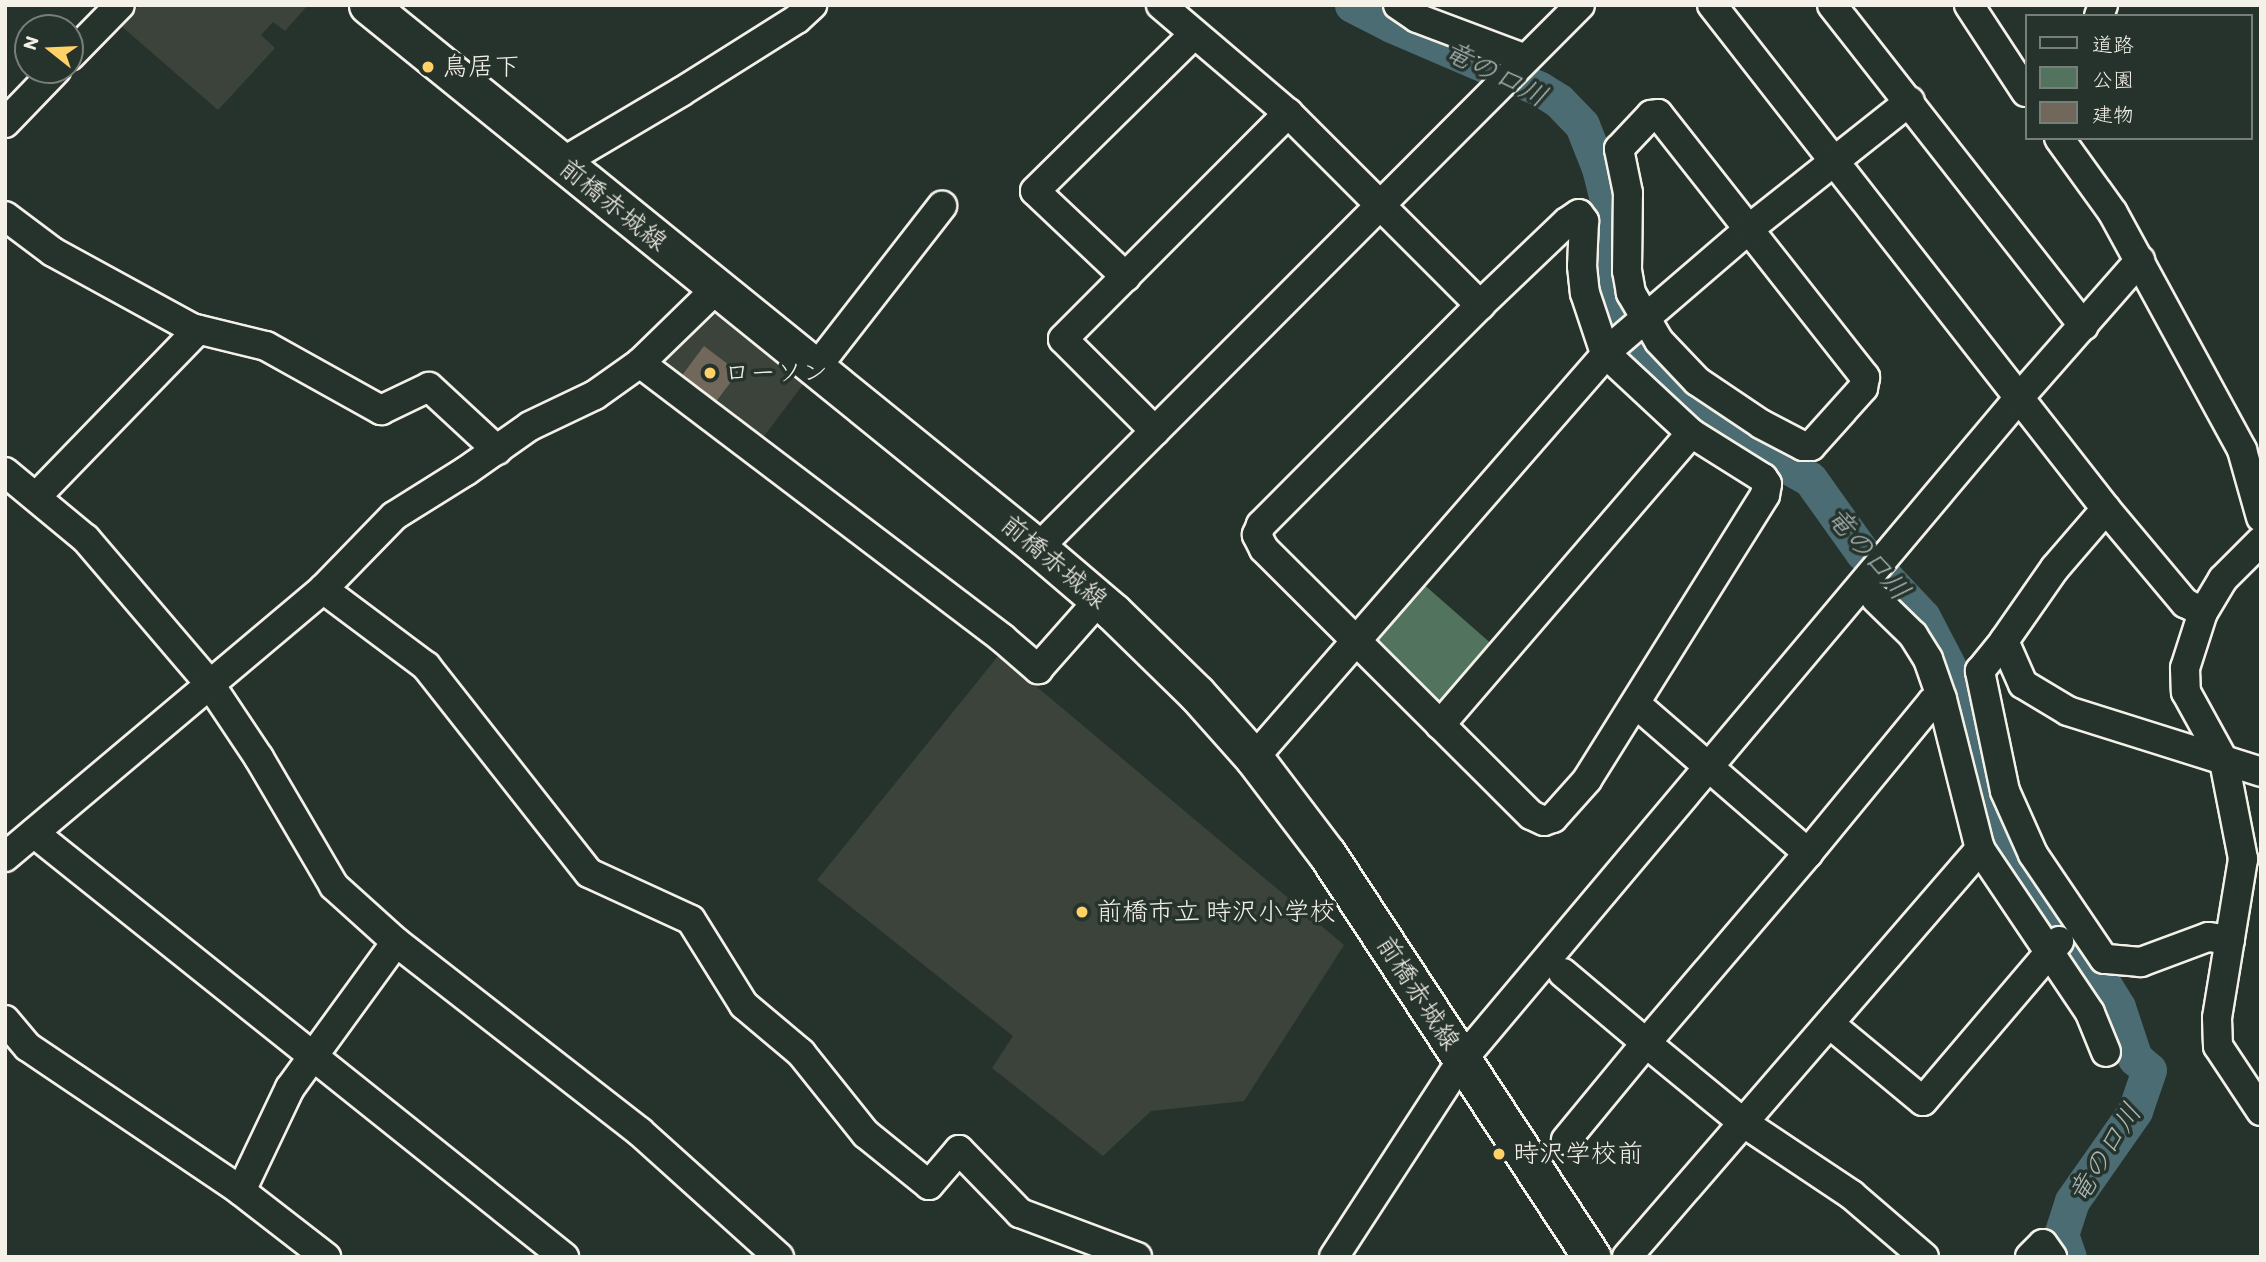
<!DOCTYPE html>
<meta charset="utf-8">
<style>
body{margin:0}
#map{position:relative;width:2266px;height:1262px;overflow:hidden;background:#26332d;font-family:Itim,"Klee One",sans-serif}
div>[style]{position:absolute}
.built>*{inset:0;background:#3c433a}
.green>*{inset:0;background:#52745e}
.shadow>*{inset:0;background:#0007}
.river>*{height:35px;margin:-17.5px;padding:0 17.5px;transform-origin:17.5px;border-radius:17.5px;background:#4b6c72}
.building>*{inset:0;background:#71675a;transform-origin:0 0}
.roads{filter:drop-shadow(2px 0 #f4f1e8) drop-shadow(-2px 0 #f4f1e8) drop-shadow(0 2px #f4f1e8) drop-shadow(0 -2px #f4f1e8)}
.minor>*{height:28px;margin:-14px;padding:0 14px;transform-origin:14px;border-radius:14px;background:#26332d}
.major>*{height:37px;margin:-18.5px;padding:0 18.5px;transform-origin:18.5px;border-radius:18.5px;background:#26332d}
.dots>*{width:19px;height:19px;translate:-50% -50%;box-sizing:border-box;border:4px solid #26332d;border-radius:50%}
span{translate:-50% -50%;white-space:nowrap;text-align:center;line-height:1.15;-webkit-text-stroke:7px #26332d;paint-order:stroke}
.poi-label{font-size:26px;color:#f4f1e8}
.left{translate:0 -50%;text-align:left}
.street-label{font-size:26px;color:#f4f1e8}
.water-label{font-size:28px;color:#b0bcb9;font-style:italic}
.frame{position:absolute;inset:0;border:7px solid #f4f1e8;pointer-events:none}
.legend{position:absolute;left:2025px;top:14px;width:228px;height:126px;box-sizing:border-box;background:#26332d;border:2px solid #787f78;margin:0;padding:9px 12px;list-style:none;font-size:21px;color:#f4f1e8}
.legend li{display:flex;align-items:center;gap:14px;height:35px}
.legend b{width:35px;border:2px solid #787f78}
.north{position:absolute;left:14px;top:14px;width:70px;height:70px;box-sizing:border-box;background:#26332d;border:2px solid #787f78;border-radius:50%;rotate:288deg;font-size:19px;font-weight:700;line-height:28px;text-align:center;color:#f4f1e8}
.north::after{content:'';display:block;margin:auto;width:24px;height:32px;background:#ffd166;clip-path:polygon(50% 0,100% 100%,50% 72%,0 100%)}
</style>
<div id="map">
<div class="built">
<i style="clip-path:polygon(140px 5px,308px 5px,285px 31px,273px 22px,261px 35px,275px 48px,218px 110px,120px 25px)"></i>
<i style="clip-path:polygon(720px 306px,805px 382px,761px 440px,656px 359px,705px 309px)"></i>
<i style="clip-path:polygon(999px 655px,1344px 945px,1244px 1101px,1151px 1111px,1103px 1156px,992px 1068px,1013px 1036px,817px 880px)"></i>
</div>
<div class="green">
<i style="clip-path:polygon(1421px 582px,1495px 647px,1447px 703px,1435px 705px,1376px 647px,1376px 634px)"></i>
</div>
<div class="shadow">
<i style="clip-path:polygon(698px 355px,715px 399px,709px 405px,677px 381px)"></i>
</div>
<div class="river">
<i style="left:1352px;top:5px;width:44px;rotate:27.1deg"></i>
<i style="left:1391px;top:25px;width:162px;rotate:23.2deg"></i>
<i style="left:1540px;top:89px;width:22px;rotate:32deg"></i>
<i style="left:1559px;top:101px;width:33px;rotate:46deg"></i>
<i style="left:1582px;top:125px;width:46px;rotate:68.4deg"></i>
<i style="left:1599px;top:168px;width:32px;rotate:76deg"></i>
<i style="left:1607px;top:199px;width:77px;rotate:90deg"></i>
<i style="left:1607px;top:276px;width:43px;rotate:76.6deg"></i>
<i style="left:1617px;top:318px;width:37px;rotate:66deg"></i>
<i style="left:1632px;top:352px;width:137px;rotate:39.4deg"></i>
<i style="left:1738px;top:439px;width:82px;rotate:29.1deg"></i>
<i style="left:1810px;top:479px;width:90px;rotate:54.5deg"></i>
<i style="left:1862px;top:552px;width:89px;rotate:46.8deg"></i>
<i style="left:1923px;top:617px;width:80px;rotate:62.5deg"></i>
<i style="left:1960px;top:688px;width:106px;rotate:76.9deg"></i>
<i style="left:1984px;top:791px;width:116px;rotate:63.9deg"></i>
<i style="left:2035px;top:895px;width:79px;rotate:49.6deg"></i>
<i style="left:2086px;top:955px;width:61px;rotate:58.4deg"></i>
<i style="left:2118px;top:1007px;width:54px;rotate:71.6deg"></i>
<i style="left:2135px;top:1058px;width:18px;rotate:41deg"></i>
<i style="left:2149px;top:1070px;width:43px;rotate:108.9deg"></i>
<i style="left:2135px;top:1111px;width:110px;rotate:125deg"></i>
<i style="left:2072px;top:1201px;width:35px;rotate:108deg"></i>
<i style="left:2061px;top:1234px;width:24px;rotate:71deg"></i>
</div>
<div class="building">
<i style="left:704px;top:346px;width:43px;height:36px;rotate:37deg"></i>
</div>
<div class="roads">
<div class="minor">
<i style="left:1161px;top:5px;width:167px;rotate:40.4deg"></i>
<i style="left:1288px;top:113px;width:272px;rotate:45deg"></i>
<i style="left:1398px;top:5px;width:23px;rotate:34deg"></i>
<i style="left:1417px;top:18px;width:116px;rotate:20.6deg"></i>
<i style="left:1712px;top:5px;width:640px;rotate:51.98deg"></i>
<i style="left:2106px;top:509px;width:123px;rotate:50deg"></i>
<i style="left:2185px;top:603px;width:20px;rotate:27deg"></i>
<i style="left:1832px;top:5px;width:408px;rotate:51.9deg"></i>
<i style="left:1969px;top:5px;width:104px;rotate:56.8deg"></i>
<i style="left:2099px;top:16px;width:12px;rotate:-70deg"></i>
<i style="left:70px;top:56px;width:71px;rotate:-45.6deg"></i>
<i style="left:1658px;top:114px;width:335px;rotate:51.8deg"></i>
<i style="left:1865px;top:377px;width:11px;rotate:100deg"></i>
<i style="left:1863px;top:388px;width:78px;rotate:131.9deg"></i>
<i style="left:1811px;top:446px;width:8px;rotate:180deg"></i>
<i style="left:1803px;top:446px;width:47px;rotate:-152.4deg"></i>
<i style="left:1761px;top:424px;width:77px;rotate:-146.1deg"></i>
<i style="left:1697px;top:381px;width:55px;rotate:-133.5deg"></i>
<i style="left:1659px;top:341px;width:56px;rotate:-120.3deg"></i>
<i style="left:1631px;top:293px;width:22px;rotate:-100deg"></i>
<i style="left:1627px;top:271px;width:78px;rotate:-89.3deg"></i>
<i style="left:1628px;top:193px;width:45px;rotate:-101.6deg"></i>
<i style="left:1619px;top:149px;width:47px;rotate:-46.7deg"></i>
<i style="left:1651px;top:115px;width:7px;rotate:-8deg"></i>
<i style="left:5px;top:123px;width:74px;rotate:-46.1deg"></i>
<i style="left:2059px;top:138px;width:92px;rotate:54.2deg"></i>
<i style="left:2113px;top:213px;width:270px;rotate:61.4deg"></i>
<i style="left:2242px;top:450px;width:70px;rotate:74.2deg"></i>
<i style="left:561px;top:163px;width:139px;rotate:-30.6deg"></i>
<i style="left:681px;top:92px;width:137px;rotate:-32.2deg"></i>
<i style="left:797px;top:19px;width:21px;rotate:-43deg"></i>
<i style="left:1579px;top:214px;width:9px;rotate:54deg"></i>
<i style="left:1584px;top:221px;width:45px;rotate:92.5deg"></i>
<i style="left:1582px;top:266px;width:27px;rotate:84deg"></i>
<i style="left:1585px;top:293px;width:63px;rotate:71.6deg"></i>
<i style="left:1605px;top:353px;width:117px;rotate:42.9deg"></i>
<i style="left:1691px;top:433px;width:85px;rotate:32deg"></i>
<i style="left:1763px;top:478px;width:7px;rotate:56deg"></i>
<i style="left:1767px;top:484px;width:11px;rotate:100deg"></i>
<i style="left:1765px;top:495px;width:336px;rotate:122deg"></i>
<i style="left:1587px;top:780px;width:51px;rotate:131.8deg"></i>
<i style="left:1553px;top:818px;width:9px;rotate:162deg"></i>
<i style="left:1544px;top:821px;width:14px;rotate:-155deg"></i>
<i style="left:1531px;top:815px;width:377px;rotate:-135.1deg"></i>
<i style="left:1264px;top:549px;width:16px;rotate:-117deg"></i>
<i style="left:1257px;top:535px;width:11px;rotate:-68deg"></i>
<i style="left:1261px;top:525px;width:310px;rotate:-45.1deg"></i>
<i style="left:1480px;top:305px;width:120px;rotate:-43.7deg"></i>
<i style="left:1567px;top:222px;width:14px;rotate:-34deg"></i>
<i style="left:5px;top:216px;width:60px;rotate:36.9deg"></i>
<i style="left:53px;top:252px;width:158px;rotate:28.7deg"></i>
<i style="left:192px;top:328px;width:76px;rotate:13.7deg"></i>
<i style="left:266px;top:346px;width:132px;rotate:29.1deg"></i>
<i style="left:381px;top:410px;width:53px;rotate:-25.6deg"></i>
<i style="left:429px;top:387px;width:93px;rotate:42.8deg"></i>
<i style="left:1126px;top:277px;width:125px;rotate:-136.6deg"></i>
<i style="left:1035px;top:191px;width:223px;rotate:-44.6deg"></i>
<i style="left:640px;top:363px;width:455px;rotate:37.2deg"></i>
<i style="left:1002px;top:638px;width:48px;rotate:40.7deg"></i>
<i style="left:1038px;top:669px;width:92px;rotate:-48.5deg"></i>
<i style="left:815px;top:369px;width:207px;rotate:-52.1deg"></i>
<i style="left:1155px;top:431px;width:130px;rotate:-135deg"></i>
<i style="left:1063px;top:339px;width:319px;rotate:-45.1deg"></i>
<i style="left:5px;top:472px;width:105px;rotate:39.6deg"></i>
<i style="left:86px;top:539px;width:189px;rotate:49.5deg"></i>
<i style="left:209px;top:683px;width:90px;rotate:56.3deg"></i>
<i style="left:259px;top:758px;width:148px;rotate:59.6deg"></i>
<i style="left:334px;top:886px;width:84px;rotate:42.1deg"></i>
<i style="left:396px;top:942px;width:309px;rotate:37.9deg"></i>
<i style="left:640px;top:1132px;width:187px;rotate:42deg"></i>
<i style="left:36px;top:497px;width:233px;rotate:-45.9deg"></i>
<i style="left:2261px;top:541px;width:54px;rotate:135deg"></i>
<i style="left:2223px;top:579px;width:39px;rotate:121deg"></i>
<i style="left:2203px;top:612px;width:59px;rotate:107.8deg"></i>
<i style="left:2185px;top:668px;width:24px;rotate:88deg"></i>
<i style="left:2186px;top:692px;width:79px;rotate:61.2deg"></i>
<i style="left:2224px;top:761px;width:100px;rotate:79deg"></i>
<i style="left:2243px;top:859px;width:161px;rotate:99.3deg"></i>
<i style="left:2217px;top:1018px;width:28px;rotate:88deg"></i>
<i style="left:2218px;top:1046px;width:78px;rotate:56.5deg"></i>
<i style="left:1038px;top:548px;width:767px;rotate:-45.05deg"></i>
<i style="left:323px;top:589px;width:129px;rotate:36.8deg"></i>
<i style="left:426px;top:666px;width:263px;rotate:51.8deg"></i>
<i style="left:589px;top:873px;width:112px;rotate:24.7deg"></i>
<i style="left:691px;top:920px;width:100px;rotate:58.1deg"></i>
<i style="left:744px;top:1005px;width:75px;rotate:40.1deg"></i>
<i style="left:801px;top:1053px;width:104px;rotate:51.3deg"></i>
<i style="left:866px;top:1134px;width:81px;rotate:39deg"></i>
<i style="left:929px;top:1185px;width:46px;rotate:-49.4deg"></i>
<i style="left:959px;top:1150px;width:88px;rotate:45.9deg"></i>
<i style="left:1020px;top:1213px;width:125px;rotate:20.6deg"></i>
<i style="left:1876px;top:599px;width:52px;rotate:44.2deg"></i>
<i style="left:1913px;top:635px;width:28px;rotate:58deg"></i>
<i style="left:1928px;top:659px;width:42px;rotate:70.7deg"></i>
<i style="left:1942px;top:699px;width:155px;rotate:75.8deg"></i>
<i style="left:1980px;top:849px;width:197px;rotate:56.1deg"></i>
<i style="left:2090px;top:1013px;width:42px;rotate:67.7deg"></i>
<i style="left:2004px;top:641px;width:89px;rotate:-55.1deg"></i>
<i style="left:2055px;top:568px;width:78px;rotate:-49.2deg"></i>
<i style="left:1636px;top:704px;width:228px;rotate:40.9deg"></i>
<i style="left:1440px;top:725px;width:385px;rotate:-49.3deg"></i>
<i style="left:1254px;top:758px;width:546px;rotate:-48.93deg"></i>
<i style="left:1613px;top:346px;width:181px;rotate:-40.7deg"></i>
<i style="left:1750px;top:228px;width:204px;rotate:-38.4deg"></i>
<i style="left:34px;top:833px;width:679px;rotate:38.66deg"></i>
<i style="left:5px;top:857px;width:416px;rotate:-40.1deg"></i>
<i style="left:323px;top:589px;width:102px;rotate:-45.8deg"></i>
<i style="left:394px;top:516px;width:85px;rotate:-32deg"></i>
<i style="left:466px;top:471px;width:78px;rotate:-35.1deg"></i>
<i style="left:530px;top:426px;width:72px;rotate:-25.5deg"></i>
<i style="left:595px;top:395px;width:55px;rotate:-35.4deg"></i>
<i style="left:640px;top:363px;width:107px;rotate:-44.2deg"></i>
<i style="left:2230px;top:940px;width:22px;rotate:-172deg"></i>
<i style="left:2208px;top:937px;width:72px;rotate:159.5deg"></i>
<i style="left:2141px;top:962px;width:37px;rotate:-175deg"></i>
<i style="left:2104px;top:959px;width:127px;rotate:-124.1deg"></i>
<i style="left:2033px;top:854px;width:69px;rotate:-114deg"></i>
<i style="left:2005px;top:791px;width:123px;rotate:-101.8deg"></i>
<i style="left:1980px;top:671px;width:38px;rotate:-51deg"></i>
<i style="left:2004px;top:641px;width:47px;rotate:66.2deg"></i>
<i style="left:2023px;top:684px;width:52px;rotate:31deg"></i>
<i style="left:2068px;top:711px;width:202px;rotate:17.5deg"></i>
<i style="left:1563px;top:973px;width:109px;rotate:40.1deg"></i>
<i style="left:1646px;top:1043px;width:126px;rotate:129.5deg"></i>
<i style="left:5px;top:1020px;width:35px;rotate:50deg"></i>
<i style="left:28px;top:1047px;width:252px;rotate:34deg"></i>
<i style="left:237px;top:1188px;width:113px;rotate:37.8deg"></i>
<i style="left:1831px;top:1025px;width:119px;rotate:39.6deg"></i>
<i style="left:1923px;top:1101px;width:210px;rotate:-49.6deg"></i>
<i style="left:241px;top:1191px;width:114px;rotate:-64.6deg"></i>
<i style="left:290px;top:1088px;width:180px;rotate:-54deg"></i>
<i style="left:1334px;top:1257px;width:235px;rotate:-57deg"></i>
<i style="left:1462px;top:1060px;width:864px;rotate:-49.93deg"></i>
<i style="left:2018px;top:399px;width:185px;rotate:-48.7deg"></i>
<i style="left:1627px;top:1257px;width:540px;rotate:-49.13deg"></i>
<i style="left:1924px;top:1257px;width:95px;rotate:-139.3deg"></i>
<i style="left:1852px;top:1195px;width:133px;rotate:-146.3deg"></i>
<i style="left:1741px;top:1121px;width:123px;rotate:-140.6deg"></i>
<i style="left:1646px;top:1043px;width:250px;rotate:-49.5deg"></i>
<i style="left:1808px;top:853px;width:195px;rotate:-50.6deg"></i>
<i style="left:1932px;top:702px;width:10px;rotate:-17deg"></i>
<i style="left:2030px;top:1257px;width:18px;rotate:-45deg"></i>
<i style="left:2043px;top:1244px;width:16px;rotate:55deg"></i>
</div>
<div class="major">
<i style="left:368px;top:5px;width:862px;rotate:39.02deg"></i>
<i style="left:1038px;top:548px;width:99px;rotate:40.5deg"></i>
<i style="left:1113px;top:612px;width:117px;rotate:44.3deg"></i>
<i style="left:1197px;top:694px;width:86px;rotate:48.3deg"></i>
<i style="left:1254px;top:758px;width:121px;rotate:52.8deg"></i>
<i style="left:1327px;top:854px;width:482px;rotate:56.7deg"></i>
</div>
</div>
<div class="dots">
<i style="left:428px;top:67px;background:#ffd166"></i>
<i style="left:710px;top:373px;background:#ffd166"></i>
<i style="left:1082px;top:912px;background:#ffd166"></i>
<i style="left:1499px;top:1154px;background:#ffd166"></i>
</div>
<div class="poi-label">
<span class="left" style="left:442px;top:67px">鳥居下</span>
<span class="left" style="left:724px;top:373px">ローソン</span>
<span class="left" style="left:1096px;top:912px">前橋市立 時沢小学校</span>
<span class="left" style="left:1513px;top:1154px">時沢学校前</span>
</div>
<div class="street-label">
<span style="left:613px;top:205px;rotate:39deg">前橋赤城線</span>
<span style="left:1054px;top:562px;rotate:40deg">前橋赤城線</span>
<span style="left:1418px;top:993px;rotate:57deg">前橋赤城線</span>
</div>
<div class="water-label">
<span style="left:1496px;top:73px;rotate:27deg">竜の口川</span>
<span style="left:1869px;top:553px;rotate:50deg">竜の口川</span>
<span style="left:2104px;top:1153px;rotate:-58deg">竜の口川</span>
</div>
<div class="frame"></div>
<ul class="legend">
<li><b style="height:9px;background:#26332d"></b>道路</li>
<li><b style="height:19px;background:#52745e"></b>公園</li>
<li><b style="height:19px;background:#71675a"></b>建物</li>
</ul>
<div class="north">N</div>
</div>
